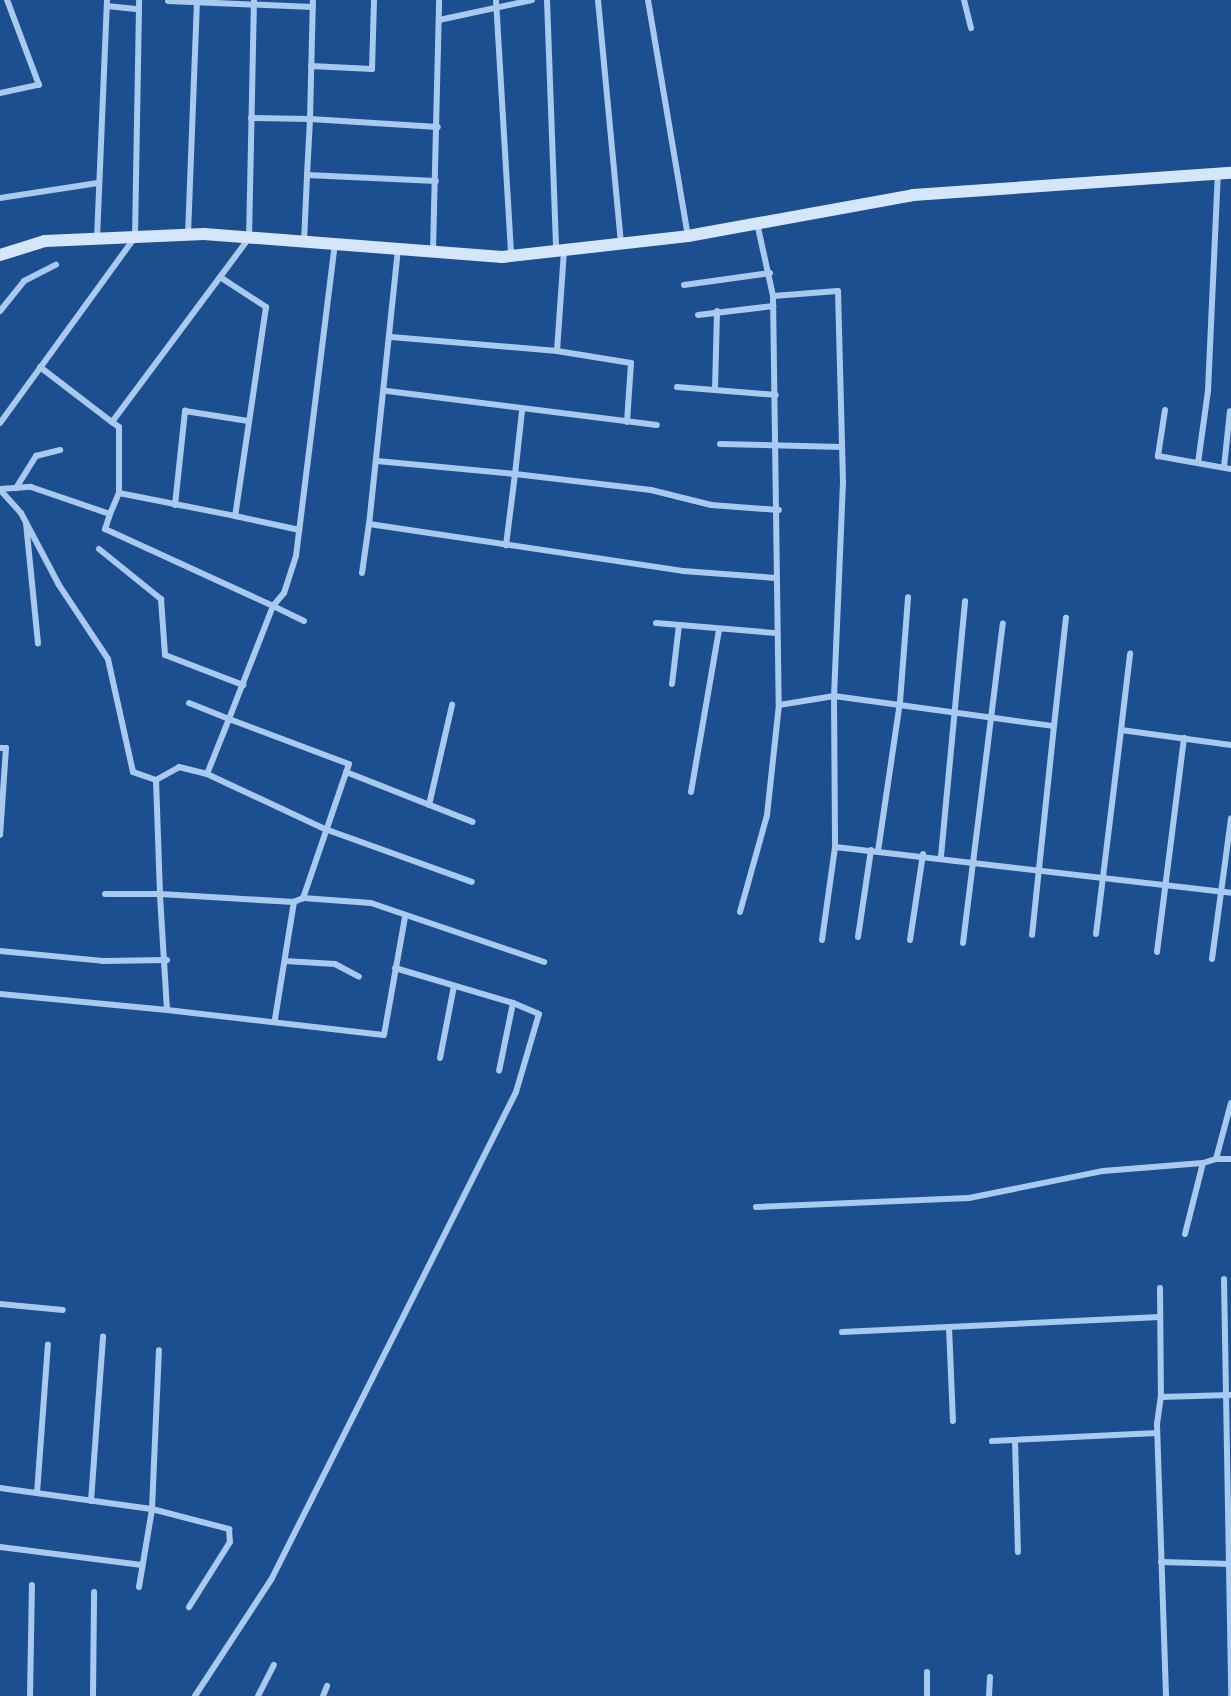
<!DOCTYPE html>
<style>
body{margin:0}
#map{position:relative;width:1231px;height:1696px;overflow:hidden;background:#1b4f8f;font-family:"Roboto Condensed",sans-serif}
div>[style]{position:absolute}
.street>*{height:6px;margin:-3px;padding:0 3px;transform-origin:3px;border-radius:3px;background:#a9c9ee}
.secondary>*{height:12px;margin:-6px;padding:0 6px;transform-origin:6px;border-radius:6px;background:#d6e6fa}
span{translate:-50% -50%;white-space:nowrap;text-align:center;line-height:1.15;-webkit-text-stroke:4.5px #1b4f8f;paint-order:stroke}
</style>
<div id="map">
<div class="street">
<i style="left:254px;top:0;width:238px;rotate:91.2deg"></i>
<i style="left:249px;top:238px;width:49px;rotate:126.6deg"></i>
<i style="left:220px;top:277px;width:55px;rotate:33.1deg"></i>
<i style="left:266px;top:307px;width:211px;rotate:98.4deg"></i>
<i style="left:235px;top:516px;width:66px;rotate:12.2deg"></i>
<i style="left:496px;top:0;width:256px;rotate:86.6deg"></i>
<i style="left:547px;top:0;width:251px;rotate:87.9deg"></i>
<i style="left:598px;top:0;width:244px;rotate:84.6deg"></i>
<i style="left:648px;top:0;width:239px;rotate:80.4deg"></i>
<i style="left:964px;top:0;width:29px;rotate:76deg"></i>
<i style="left:168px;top:1px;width:145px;rotate:2.4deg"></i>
<i style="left:107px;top:6px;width:31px;rotate:6deg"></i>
<i style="left:439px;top:20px;width:95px;rotate:-12.1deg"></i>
<i style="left:311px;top:66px;width:61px;rotate:2.8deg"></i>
<i style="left:372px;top:69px;width:69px;rotate:-88.3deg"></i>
<i style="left:0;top:93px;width:40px;rotate:-12deg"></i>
<i style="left:39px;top:85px;width:91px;rotate:-110.6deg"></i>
<i style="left:251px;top:118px;width:59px;rotate:1deg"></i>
<i style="left:310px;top:119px;width:119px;rotate:-88.6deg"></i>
<i style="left:307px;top:175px;width:56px;rotate:-86.9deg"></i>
<i style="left:310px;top:119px;width:128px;rotate:3.6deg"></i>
<i style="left:0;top:198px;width:99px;rotate:-8.7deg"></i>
<i style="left:757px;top:223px;width:75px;rotate:77.6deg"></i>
<i style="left:773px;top:296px;width:409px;rotate:89.2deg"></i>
<i style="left:779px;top:705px;width:56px;rotate:-9.3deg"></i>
<i style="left:834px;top:696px;width:151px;rotate:89.6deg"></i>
<i style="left:835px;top:847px;width:399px;rotate:6.6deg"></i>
<i style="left:188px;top:235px;width:235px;rotate:-87.8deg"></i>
<i style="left:97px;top:239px;width:239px;rotate:-87.6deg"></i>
<i style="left:304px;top:242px;width:67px;rotate:-87.4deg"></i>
<i style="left:307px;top:175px;width:129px;rotate:2.7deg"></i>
<i style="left:398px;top:249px;width:277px;rotate:96deg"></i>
<i style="left:369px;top:524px;width:317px;rotate:8.5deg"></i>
<i style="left:683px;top:571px;width:93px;rotate:4.3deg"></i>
<i style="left:433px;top:251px;width:251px;rotate:-88.6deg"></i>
<i style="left:684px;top:285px;width:87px;rotate:-7.9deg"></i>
<i style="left:773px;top:296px;width:65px;rotate:-4.4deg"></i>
<i style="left:838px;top:291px;width:191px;rotate:88.5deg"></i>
<i style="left:843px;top:482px;width:214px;rotate:92.4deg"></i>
<i style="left:834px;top:696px;width:222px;rotate:7.8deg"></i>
<i style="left:1054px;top:726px;width:210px;rotate:96deg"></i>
<i style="left:0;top:311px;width:38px;rotate:-51deg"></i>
<i style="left:24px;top:281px;width:36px;rotate:-27deg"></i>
<i style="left:698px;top:315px;width:76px;rotate:-6.8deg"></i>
<i style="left:391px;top:337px;width:167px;rotate:4.8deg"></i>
<i style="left:557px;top:351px;width:100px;rotate:-86deg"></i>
<i style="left:557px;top:351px;width:75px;rotate:9.2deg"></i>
<i style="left:631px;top:363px;width:59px;rotate:93.9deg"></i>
<i style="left:40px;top:367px;width:91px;rotate:37.4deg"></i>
<i style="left:112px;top:422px;width:181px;rotate:-53.3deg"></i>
<i style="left:677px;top:387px;width:99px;rotate:4.6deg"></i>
<i style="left:715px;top:389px;width:78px;rotate:-88.5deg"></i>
<i style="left:387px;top:391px;width:272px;rotate:7.2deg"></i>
<i style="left:1165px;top:410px;width:47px;rotate:98.7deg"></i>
<i style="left:1158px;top:456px;width:74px;rotate:10.1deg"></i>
<i style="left:522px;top:411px;width:63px;rotate:96.3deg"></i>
<i style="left:515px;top:474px;width:137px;rotate:6.7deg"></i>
<i style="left:651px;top:490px;width:62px;rotate:14deg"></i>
<i style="left:711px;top:505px;width:68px;rotate:4.2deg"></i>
<i style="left:0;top:423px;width:230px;rotate:-54deg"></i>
<i style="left:135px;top:237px;width:237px;rotate:-89deg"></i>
<i style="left:720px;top:444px;width:122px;rotate:1.4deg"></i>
<i style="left:377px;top:461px;width:139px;rotate:5.4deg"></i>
<i style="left:515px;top:474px;width:72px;rotate:97.2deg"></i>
<i style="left:1198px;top:463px;width:73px;rotate:-82.1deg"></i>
<i style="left:1208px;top:391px;width:217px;rotate:-87.4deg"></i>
<i style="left:1224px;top:467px;width:56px;rotate:-83.9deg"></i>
<i style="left:16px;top:488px;width:38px;rotate:-58deg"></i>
<i style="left:36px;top:456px;width:25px;rotate:-14deg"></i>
<i style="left:0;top:489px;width:31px;rotate:-4deg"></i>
<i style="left:31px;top:487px;width:83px;rotate:18.9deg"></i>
<i style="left:110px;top:514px;width:16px;rotate:108deg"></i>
<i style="left:105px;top:529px;width:185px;rotate:24.6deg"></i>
<i style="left:273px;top:606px;width:121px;rotate:111.3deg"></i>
<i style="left:229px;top:719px;width:128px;rotate:20.6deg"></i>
<i style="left:349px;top:764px;width:142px;rotate:108.9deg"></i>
<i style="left:303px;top:898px;width:10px;rotate:156deg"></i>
<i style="left:294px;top:902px;width:134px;rotate:-176.6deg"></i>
<i style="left:160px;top:894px;width:114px;rotate:-92deg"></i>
<i style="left:156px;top:780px;width:24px;rotate:-161deg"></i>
<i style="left:133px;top:772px;width:116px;rotate:-102.5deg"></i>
<i style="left:108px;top:659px;width:89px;rotate:-123.5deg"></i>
<i style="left:59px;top:585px;width:81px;rotate:-117.8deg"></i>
<i style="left:21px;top:513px;width:31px;rotate:-132deg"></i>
<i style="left:119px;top:493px;width:118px;rotate:11.2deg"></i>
<i style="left:175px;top:505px;width:95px;rotate:-83.9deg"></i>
<i style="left:185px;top:411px;width:64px;rotate:9deg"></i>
<i style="left:110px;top:514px;width:23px;rotate:-67deg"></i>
<i style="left:119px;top:493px;width:66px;rotate:-90deg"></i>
<i style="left:119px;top:427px;width:9px;rotate:-144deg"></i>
<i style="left:26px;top:523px;width:121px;rotate:84.3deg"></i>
<i style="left:99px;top:549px;width:80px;rotate:38.9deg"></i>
<i style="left:161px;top:599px;width:56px;rotate:85.9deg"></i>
<i style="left:165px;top:655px;width:84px;rotate:21deg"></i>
<i style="left:362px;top:573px;width:49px;rotate:-81.9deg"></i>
<i style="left:304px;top:621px;width:34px;rotate:-154deg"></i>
<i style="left:273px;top:606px;width:17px;rotate:-50deg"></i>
<i style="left:284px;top:593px;width:39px;rotate:-72deg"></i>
<i style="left:296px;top:556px;width:314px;rotate:-82.9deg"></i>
<i style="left:656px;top:623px;width:118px;rotate:4.8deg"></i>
<i style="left:672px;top:684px;width:59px;rotate:-83.2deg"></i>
<i style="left:1054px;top:726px;width:109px;rotate:-83.7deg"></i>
<i style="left:1121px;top:730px;width:77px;rotate:-83.2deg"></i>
<i style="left:0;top:748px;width:6px"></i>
<i style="left:6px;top:748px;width:87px;rotate:93.9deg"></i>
<i style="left:346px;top:772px;width:136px;rotate:21.5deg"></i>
<i style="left:207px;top:774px;width:130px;rotate:25deg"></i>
<i style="left:325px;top:829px;width:156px;rotate:19.8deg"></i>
<i style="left:156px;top:780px;width:26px;rotate:-29deg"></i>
<i style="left:179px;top:767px;width:29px;rotate:14deg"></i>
<i style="left:207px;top:774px;width:59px;rotate:-68.2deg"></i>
<i style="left:229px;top:719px;width:43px;rotate:-158.2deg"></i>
<i style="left:691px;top:792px;width:164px;rotate:-80.2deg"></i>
<i style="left:429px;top:805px;width:103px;rotate:-77deg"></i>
<i style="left:878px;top:851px;width:151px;rotate:-81.6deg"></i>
<i style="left:900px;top:702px;width:105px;rotate:-85.6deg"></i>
<i style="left:941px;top:856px;width:256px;rotate:-84.6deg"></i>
<i style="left:303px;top:898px;width:68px;rotate:4.2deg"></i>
<i style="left:371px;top:903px;width:183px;rotate:18.8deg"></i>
<i style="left:740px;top:912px;width:101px;rotate:-74.4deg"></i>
<i style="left:767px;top:815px;width:111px;rotate:-83.8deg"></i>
<i style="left:1096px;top:934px;width:206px;rotate:-83deg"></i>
<i style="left:1121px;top:730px;width:111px;rotate:7.8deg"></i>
<i style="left:858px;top:937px;width:88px;rotate:-81.5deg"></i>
<i style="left:822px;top:940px;width:94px;rotate:-82deg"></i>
<i style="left:910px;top:940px;width:87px;rotate:-81.4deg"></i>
<i style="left:963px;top:943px;width:322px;rotate:-82.9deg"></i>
<i style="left:0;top:951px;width:103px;rotate:5.5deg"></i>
<i style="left:103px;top:961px;width:64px;rotate:-0.9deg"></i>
<i style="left:1157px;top:952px;width:216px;rotate:-82.8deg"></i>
<i style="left:1212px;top:959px;width:142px;rotate:-82.3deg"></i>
<i style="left:285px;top:961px;width:50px;rotate:3.4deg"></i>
<i style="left:335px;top:964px;width:27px;rotate:28deg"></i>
<i style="left:395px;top:968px;width:123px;rotate:16.5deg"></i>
<i style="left:513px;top:1003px;width:69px;rotate:101.6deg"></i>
<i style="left:0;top:994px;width:168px;rotate:5.5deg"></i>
<i style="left:167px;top:1010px;width:116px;rotate:-93.5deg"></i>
<i style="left:160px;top:894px;width:55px;rotate:180deg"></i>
<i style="left:167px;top:1010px;width:218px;rotate:6.6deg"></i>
<i style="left:384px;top:1035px;width:120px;rotate:-79.9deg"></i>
<i style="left:275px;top:1019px;width:119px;rotate:-80.8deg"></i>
<i style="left:440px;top:1058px;width:73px;rotate:-79deg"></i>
<i style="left:1231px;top:1103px;width:58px;rotate:105deg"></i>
<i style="left:1216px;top:1159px;width:15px"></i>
<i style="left:756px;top:1207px;width:213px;rotate:-2.4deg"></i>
<i style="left:969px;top:1198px;width:137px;rotate:-11.4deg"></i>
<i style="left:1103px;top:1171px;width:100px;rotate:-4.6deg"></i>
<i style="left:1185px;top:1234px;width:73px;rotate:-75.8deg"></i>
<i style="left:1203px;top:1163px;width:14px;rotate:-17deg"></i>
<i style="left:1224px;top:1279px;width:417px;rotate:89deg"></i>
<i style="left:1160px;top:1288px;width:109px;rotate:89.5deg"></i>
<i style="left:0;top:1304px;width:63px;rotate:5.4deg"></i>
<i style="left:949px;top:1327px;width:94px;rotate:87.6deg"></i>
<i style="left:842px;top:1332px;width:318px;rotate:-2.7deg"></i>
<i style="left:1015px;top:1440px;width:112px;rotate:88.5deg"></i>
<i style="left:992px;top:1441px;width:165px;rotate:-2.8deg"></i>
<i style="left:0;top:1488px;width:153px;rotate:7.9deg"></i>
<i style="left:152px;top:1509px;width:80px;rotate:14.6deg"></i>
<i style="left:229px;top:1529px;width:13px;rotate:86deg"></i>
<i style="left:230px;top:1542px;width:77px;rotate:122.2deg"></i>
<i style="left:37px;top:1493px;width:149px;rotate:-85.8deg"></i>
<i style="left:91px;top:1501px;width:165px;rotate:-85.8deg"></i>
<i style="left:0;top:1547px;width:143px;rotate:7.2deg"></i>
<i style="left:1161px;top:1562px;width:70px;rotate:1.6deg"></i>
<i style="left:139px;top:1587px;width:79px;rotate:-80.5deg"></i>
<i style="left:152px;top:1509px;width:159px;rotate:-87.5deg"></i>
<i style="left:30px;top:1696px;width:111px;rotate:-89deg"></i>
<i style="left:93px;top:1696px;width:104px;rotate:-89.4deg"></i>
<i style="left:195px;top:1696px;width:139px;rotate:-56.8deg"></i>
<i style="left:271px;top:1580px;width:546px;rotate:-63.34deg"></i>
<i style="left:516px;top:1092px;width:81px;rotate:-73.6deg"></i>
<i style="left:539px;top:1014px;width:28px;rotate:-157deg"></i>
<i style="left:258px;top:1696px;width:35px;rotate:-63deg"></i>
<i style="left:323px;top:1696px;width:11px;rotate:-68deg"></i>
<i style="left:927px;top:1696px;width:24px;rotate:-90deg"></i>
<i style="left:989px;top:1696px;width:19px;rotate:-87deg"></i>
<i style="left:1166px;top:1696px;width:272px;rotate:-91.9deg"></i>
<i style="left:1157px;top:1424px;width:27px;rotate:-82deg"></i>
<i style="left:1161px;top:1397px;width:69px;rotate:-1.7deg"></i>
</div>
<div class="secondary">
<i style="left:0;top:255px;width:47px;rotate:-17.3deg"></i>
<i style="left:45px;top:241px;width:159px;rotate:-2.5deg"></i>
<i style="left:204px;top:234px;width:299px;rotate:4.4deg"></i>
<i style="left:502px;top:257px;width:187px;rotate:-6.4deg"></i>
<i style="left:688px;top:236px;width:229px;rotate:-10.3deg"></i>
<i style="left:913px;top:195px;width:319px;rotate:-4deg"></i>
</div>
</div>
